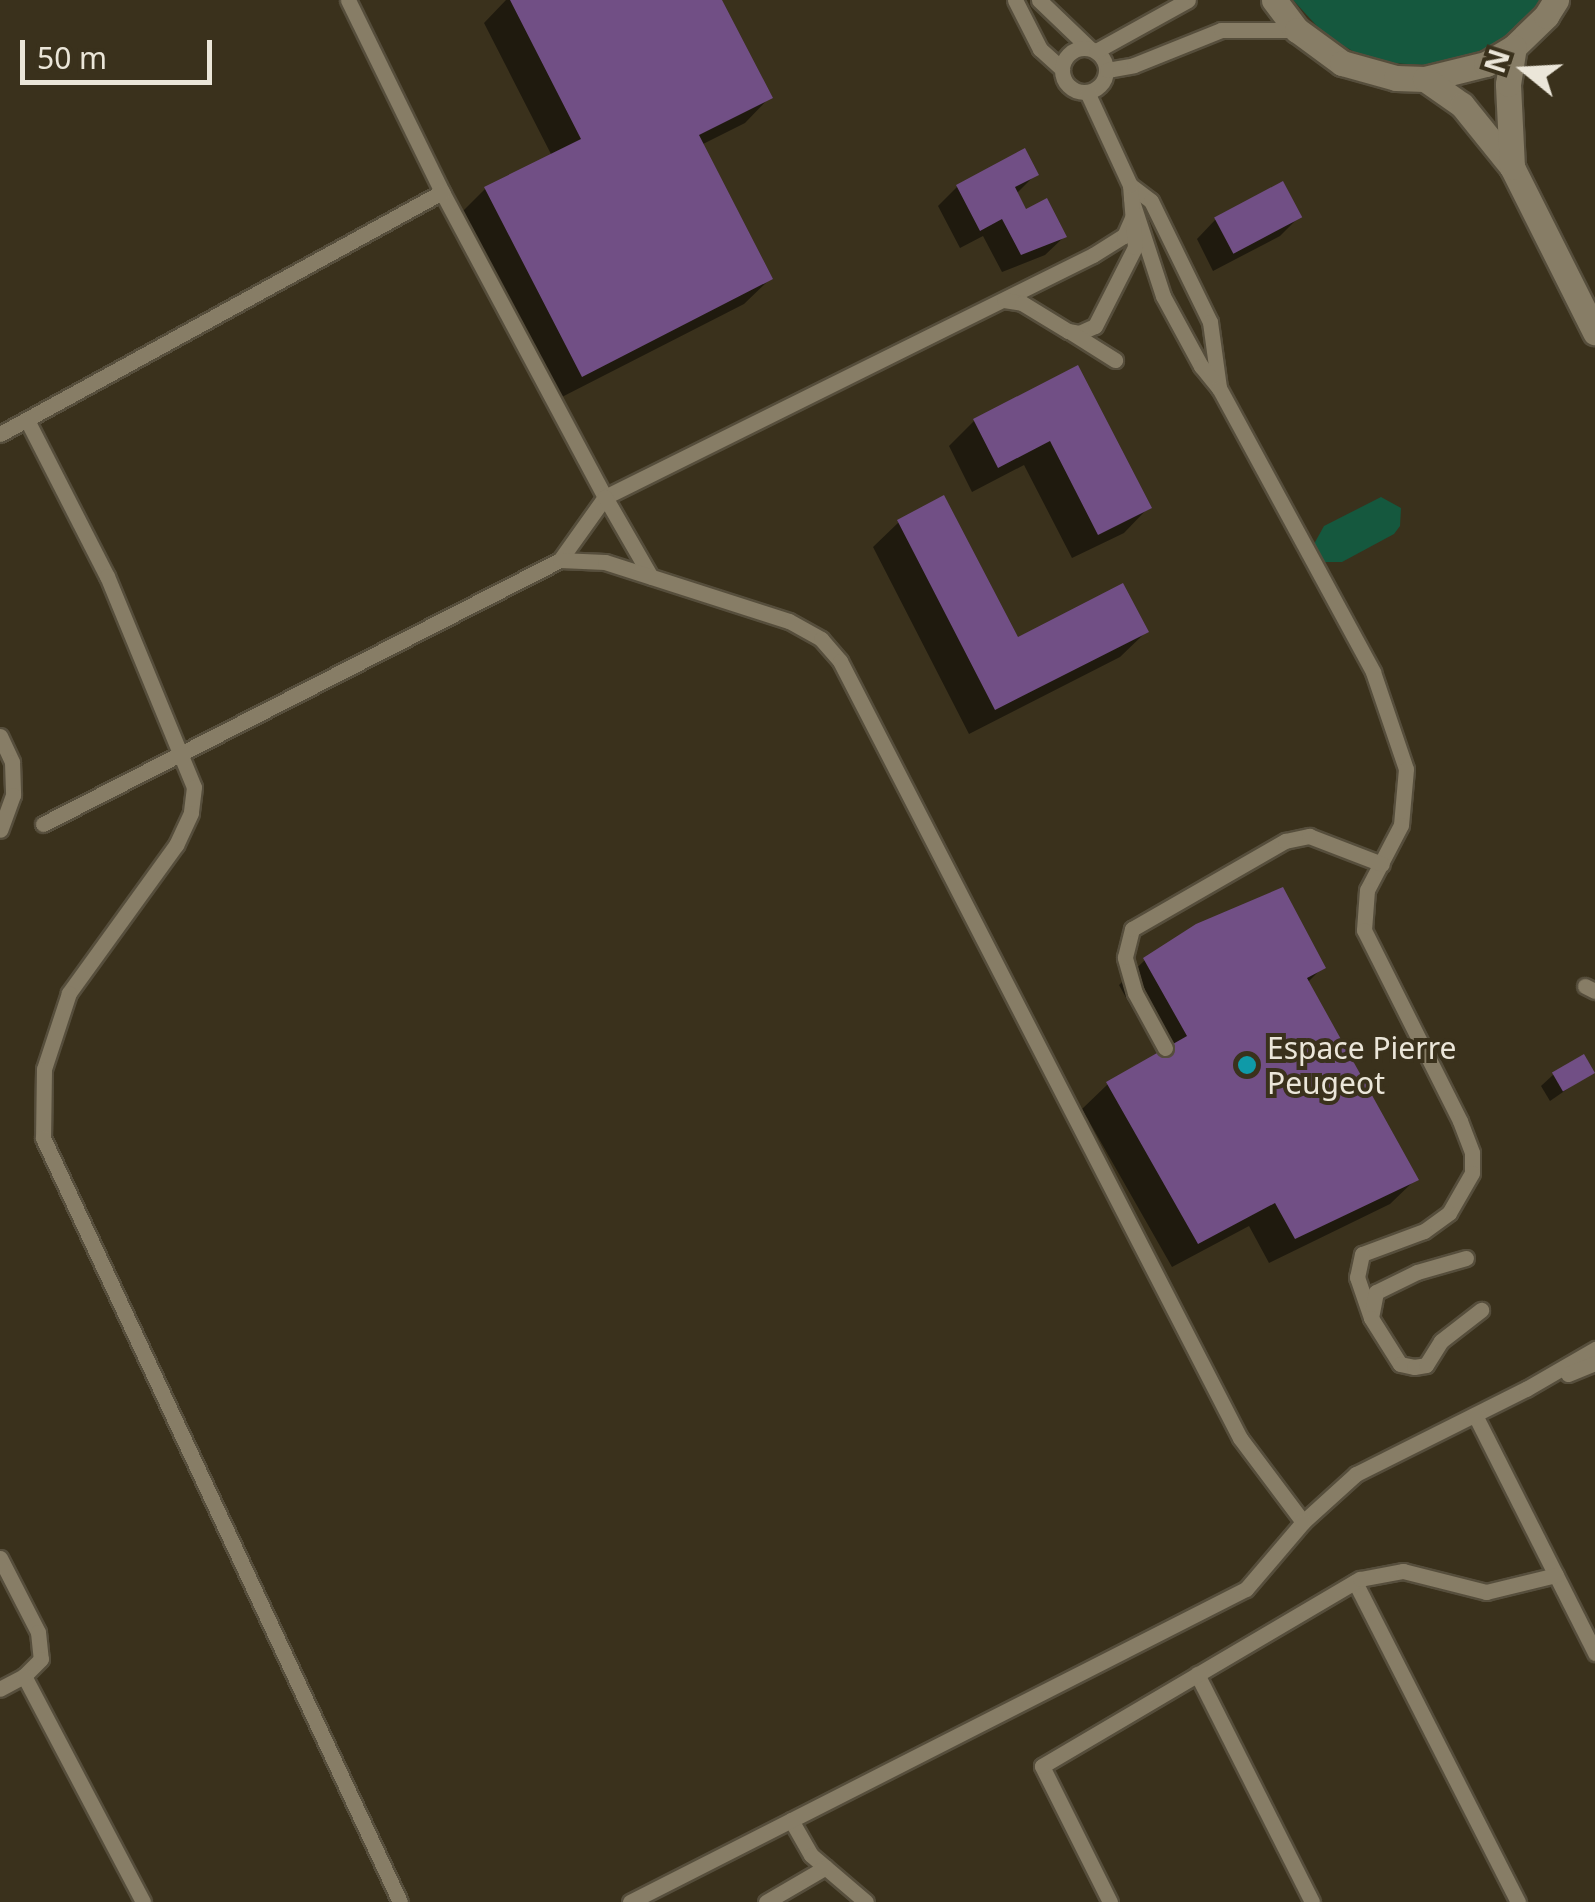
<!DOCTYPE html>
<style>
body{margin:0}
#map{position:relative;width:1595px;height:1902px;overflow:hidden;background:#3a311c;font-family:"Noto Sans",sans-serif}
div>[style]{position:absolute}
.green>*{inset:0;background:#15583e}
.shadow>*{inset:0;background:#0007}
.building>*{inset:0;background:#714f85;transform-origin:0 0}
.roads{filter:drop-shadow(2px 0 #564e3c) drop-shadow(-2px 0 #564e3c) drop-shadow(0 2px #564e3c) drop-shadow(0 -2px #564e3c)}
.service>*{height:15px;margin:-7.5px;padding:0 7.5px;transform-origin:7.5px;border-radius:7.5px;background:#877d66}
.service>.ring{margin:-7.5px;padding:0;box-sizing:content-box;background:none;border:15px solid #877d66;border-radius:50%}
.secondary>*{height:25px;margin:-12.5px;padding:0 12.5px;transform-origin:12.5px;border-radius:12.5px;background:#877d66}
.dots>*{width:28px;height:28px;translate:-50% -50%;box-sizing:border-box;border:5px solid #3a311c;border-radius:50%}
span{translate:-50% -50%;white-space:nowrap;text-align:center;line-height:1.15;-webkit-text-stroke:8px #3a311c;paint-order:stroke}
.poi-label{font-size:30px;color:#ebe6d9}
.left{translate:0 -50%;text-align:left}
.north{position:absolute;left:1475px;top:20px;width:100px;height:100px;-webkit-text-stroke:8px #3a311c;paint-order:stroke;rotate:288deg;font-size:28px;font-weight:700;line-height:40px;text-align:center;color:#ebe6d9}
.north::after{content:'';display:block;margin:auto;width:35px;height:45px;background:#ebe6d9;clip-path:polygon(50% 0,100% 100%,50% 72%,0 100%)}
.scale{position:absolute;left:20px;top:40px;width:192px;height:45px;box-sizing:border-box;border:5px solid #ebe6d9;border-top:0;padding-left:12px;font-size:30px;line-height:35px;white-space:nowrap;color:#ebe6d9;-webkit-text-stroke:8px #3a311c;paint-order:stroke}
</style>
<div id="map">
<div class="green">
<i style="clip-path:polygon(1293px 0,1541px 0,1521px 24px,1493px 45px,1460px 59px,1425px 65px,1390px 63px,1356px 53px,1325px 35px)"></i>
<i style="clip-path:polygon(1381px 497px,1401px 508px,1400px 526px,1394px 534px,1342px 562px,1321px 562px,1314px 544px,1324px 526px)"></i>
</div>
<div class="shadow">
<i style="clip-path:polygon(506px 0,720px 0,770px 97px,745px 123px,701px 145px,770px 279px,744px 304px,556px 400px,460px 214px,485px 189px,552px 156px,484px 23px)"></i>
<i style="clip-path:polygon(1036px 174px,1016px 194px,1025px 213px,1064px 237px,1045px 255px,1002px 272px,983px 236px,960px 248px,938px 206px,957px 187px)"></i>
<i style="clip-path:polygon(1299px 217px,1280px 236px,1213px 271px,1197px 239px,1215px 220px)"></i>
<i style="clip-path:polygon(1077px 368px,1149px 507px,1124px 533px,1072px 558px,1024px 465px,972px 492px,949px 446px,974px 421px)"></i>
<i style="clip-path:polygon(899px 522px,1016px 640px,1146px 632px,1120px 657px,969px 734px,873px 547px)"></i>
<i style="clip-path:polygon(1145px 960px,1323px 967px,1307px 983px,1416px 1179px,1390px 1204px,1269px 1263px,1249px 1226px,1172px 1267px,1082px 1109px,1108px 1084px,1158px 1055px,1119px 985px)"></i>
<i style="clip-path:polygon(1592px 1072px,1550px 1101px,1541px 1086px,1554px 1074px)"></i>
</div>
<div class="building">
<i style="clip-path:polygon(510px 0,722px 0,773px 98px,699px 135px,773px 279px,582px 377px,484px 187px,581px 139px)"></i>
<i style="clip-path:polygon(1025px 148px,1039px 175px,1015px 187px,1026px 209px,1047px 198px,1067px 237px,1021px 255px,1002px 219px,980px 231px,956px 185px)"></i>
<i style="left:1283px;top:181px;width:41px;height:78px;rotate:62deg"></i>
<i style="clip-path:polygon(1078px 365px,1152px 508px,1098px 535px,1050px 441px,998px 468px,973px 419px)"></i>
<i style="clip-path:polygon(944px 495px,1018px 637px,1123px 583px,1149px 632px,995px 710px,897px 520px)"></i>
<i style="clip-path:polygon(1283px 887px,1326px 968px,1307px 978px,1419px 1180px,1295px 1239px,1275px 1203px,1198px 1244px,1106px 1082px,1187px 1036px,1143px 958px,1196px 924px)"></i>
<i style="left:1584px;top:1054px;width:22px;height:37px;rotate:60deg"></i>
</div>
<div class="roads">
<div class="service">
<i style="left:348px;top:0;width:214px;rotate:63.9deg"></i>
<i style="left:442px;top:192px;width:346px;rotate:61.9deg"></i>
<i style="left:605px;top:497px;width:545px;rotate:-26.38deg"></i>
<i style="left:1093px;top:255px;width:36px;rotate:-32deg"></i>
<i style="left:1124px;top:236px;width:22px;rotate:-66deg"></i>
<i style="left:1015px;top:0;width:55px;rotate:63deg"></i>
<i style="left:1040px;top:49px;width:30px;rotate:42deg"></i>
<i style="left:1039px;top:0;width:69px;rotate:43.8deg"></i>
<i class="ring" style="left:1062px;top:48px;width:29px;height:29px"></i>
<i style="left:1096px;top:51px;width:105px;rotate:-29deg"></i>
<i style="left:1107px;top:70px;width:27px;rotate:-10deg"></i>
<i style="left:1134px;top:65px;width:94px;rotate:-21.9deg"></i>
<i style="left:1221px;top:30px;width:76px"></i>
<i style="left:1130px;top:185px;width:26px;rotate:37deg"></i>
<i style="left:1151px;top:201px;width:135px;rotate:64deg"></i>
<i style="left:1210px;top:322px;width:67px;rotate:82.2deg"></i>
<i style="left:1131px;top:198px;width:103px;rotate:71.9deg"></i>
<i style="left:1163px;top:296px;width:80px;rotate:61.5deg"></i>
<i style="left:1201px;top:366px;width:28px;rotate:51deg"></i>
<i style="left:1219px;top:388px;width:323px;rotate:61.5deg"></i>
<i style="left:1373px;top:672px;width:102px;rotate:71.2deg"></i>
<i style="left:1406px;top:769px;width:56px;rotate:95.1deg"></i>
<i style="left:1401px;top:825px;width:73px;rotate:117.6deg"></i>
<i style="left:1367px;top:890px;width:40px;rotate:94.3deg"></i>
<i style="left:1364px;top:930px;width:214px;rotate:63.3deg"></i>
<i style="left:1460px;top:1121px;width:34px;rotate:69deg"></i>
<i style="left:1472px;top:1153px;width:20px;rotate:90deg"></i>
<i style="left:1472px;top:1173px;width:46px;rotate:119.9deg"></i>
<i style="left:1449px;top:1213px;width:31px;rotate:144deg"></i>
<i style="left:1424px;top:1231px;width:66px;rotate:159.6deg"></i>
<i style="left:1362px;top:1254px;width:24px;rotate:102deg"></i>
<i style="left:1357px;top:1277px;width:43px;rotate:71.1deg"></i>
<i style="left:1004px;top:300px;width:18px;rotate:9deg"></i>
<i style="left:1022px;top:303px;width:54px;rotate:31.3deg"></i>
<i style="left:1068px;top:331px;width:11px;rotate:10deg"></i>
<i style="left:1079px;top:333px;width:17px;rotate:-24deg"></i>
<i style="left:1095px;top:326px;width:89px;rotate:-63.1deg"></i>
<i style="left:1135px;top:247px;width:62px;rotate:-94.6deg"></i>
<i style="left:1130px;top:185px;width:102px;rotate:-114.8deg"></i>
<i style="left:1072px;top:333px;width:51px;rotate:32.1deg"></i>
<i style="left:27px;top:420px;width:175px;rotate:62.9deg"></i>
<i style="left:107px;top:576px;width:228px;rotate:67.6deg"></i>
<i style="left:194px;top:787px;width:26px;rotate:97deg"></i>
<i style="left:191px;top:813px;width:35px;rotate:115deg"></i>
<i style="left:176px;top:845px;width:183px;rotate:125.9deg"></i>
<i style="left:69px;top:993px;width:80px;rotate:108.2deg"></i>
<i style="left:44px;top:1069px;width:69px;rotate:90.8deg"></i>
<i style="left:43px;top:1138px;width:843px;rotate:64.95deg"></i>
<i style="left:0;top:434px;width:504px;rotate:-28.7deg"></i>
<i style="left:560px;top:560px;width:77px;rotate:-54.5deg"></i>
<i style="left:605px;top:497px;width:92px;rotate:60.1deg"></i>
<i style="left:0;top:736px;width:29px;rotate:65deg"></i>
<i style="left:12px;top:762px;width:33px;rotate:88deg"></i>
<i style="left:13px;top:795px;width:37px;rotate:110deg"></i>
<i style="left:43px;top:824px;width:581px;rotate:-27.05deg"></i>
<i style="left:560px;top:560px;width:45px;rotate:2.5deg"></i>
<i style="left:605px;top:562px;width:193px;rotate:17.8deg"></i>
<i style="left:789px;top:621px;width:37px;rotate:29deg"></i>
<i style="left:821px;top:639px;width:29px;rotate:49deg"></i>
<i style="left:840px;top:661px;width:874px;rotate:62.76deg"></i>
<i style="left:1240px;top:1438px;width:105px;rotate:53.1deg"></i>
<i style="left:1303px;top:1522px;width:72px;rotate:-42.2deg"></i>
<i style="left:1356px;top:1474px;width:190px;rotate:-26.6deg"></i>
<i style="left:1526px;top:1389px;width:80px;rotate:-30.1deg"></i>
<i style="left:1585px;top:986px;width:11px;rotate:27deg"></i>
<i style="left:1165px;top:1048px;width:63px;rotate:-118.6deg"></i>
<i style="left:1135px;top:993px;width:37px;rotate:-106deg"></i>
<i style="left:1125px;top:957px;width:29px;rotate:-76deg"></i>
<i style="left:1132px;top:929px;width:177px;rotate:-29.9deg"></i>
<i style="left:1285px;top:841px;width:25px;rotate:-12deg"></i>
<i style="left:1309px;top:836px;width:78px;rotate:21deg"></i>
<i style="left:1466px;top:1258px;width:51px;rotate:164.1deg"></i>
<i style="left:1417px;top:1272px;width:46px;rotate:154deg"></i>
<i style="left:1376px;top:1292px;width:26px;rotate:101deg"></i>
<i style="left:1371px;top:1318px;width:54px;rotate:57.8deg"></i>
<i style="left:1400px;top:1364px;width:14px;rotate:12deg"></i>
<i style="left:1414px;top:1367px;width:12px;rotate:-9deg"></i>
<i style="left:1426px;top:1365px;width:28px;rotate:-58deg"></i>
<i style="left:1441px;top:1341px;width:51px;rotate:-37.8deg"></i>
<i style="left:1568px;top:1374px;width:29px;rotate:-22deg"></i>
<i style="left:1475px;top:1415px;width:267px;rotate:63.2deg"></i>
<i style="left:0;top:1558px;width:83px;rotate:62.8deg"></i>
<i style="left:38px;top:1632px;width:27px;rotate:84deg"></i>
<i style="left:41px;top:1659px;width:24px;rotate:135deg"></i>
<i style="left:24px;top:1676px;width:27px;rotate:152deg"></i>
<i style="left:1355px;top:1582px;width:359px;rotate:63deg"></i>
<i style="left:1197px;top:1674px;width:255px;rotate:63.2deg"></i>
<i style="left:24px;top:1676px;width:255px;rotate:62.2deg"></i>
<i style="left:791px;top:1820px;width:40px;rotate:60.3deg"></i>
<i style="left:811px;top:1855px;width:72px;rotate:40.5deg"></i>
<i style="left:630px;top:1902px;width:691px;rotate:-26.94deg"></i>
<i style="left:1246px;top:1589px;width:88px;rotate:-49.6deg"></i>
<i style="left:766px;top:1902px;width:69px;rotate:-30.3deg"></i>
<i style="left:1110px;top:1902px;width:152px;rotate:-116.6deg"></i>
<i style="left:1042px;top:1766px;width:369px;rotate:-30.5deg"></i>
<i style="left:1360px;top:1579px;width:44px;rotate:-10.5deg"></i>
<i style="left:1403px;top:1571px;width:86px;rotate:14.2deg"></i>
<i style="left:1486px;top:1592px;width:72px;rotate:-13.7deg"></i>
</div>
<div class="secondary">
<i style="left:1274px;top:0;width:38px;rotate:53deg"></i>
<i style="left:1297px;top:30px;width:56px;rotate:36.3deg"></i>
<i style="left:1342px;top:63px;width:56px;rotate:15.5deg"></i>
<i style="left:1396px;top:78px;width:29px;rotate:2deg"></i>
<i style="left:1425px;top:79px;width:63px;rotate:-13.8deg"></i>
<i style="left:1486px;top:64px;width:33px;rotate:-31deg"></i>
<i style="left:1514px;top:47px;width:45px;rotate:-44.1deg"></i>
<i style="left:1546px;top:16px;width:19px;rotate:-58deg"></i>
<i style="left:1425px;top:79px;width:45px;rotate:35.1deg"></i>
<i style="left:1462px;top:105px;width:80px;rotate:51.1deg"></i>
<i style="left:1512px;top:167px;width:185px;rotate:63.3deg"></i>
<i style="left:1512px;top:167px;width:83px;rotate:-92.8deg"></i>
<i style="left:1508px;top:84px;width:37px;rotate:-81deg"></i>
</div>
</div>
<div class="dots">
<i style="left:1247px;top:1065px;background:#0f9aa8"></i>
</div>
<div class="poi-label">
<span class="left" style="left:1267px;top:1065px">Espace Pierre<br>Peugeot</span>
</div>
<div class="north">N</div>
<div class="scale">50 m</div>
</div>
